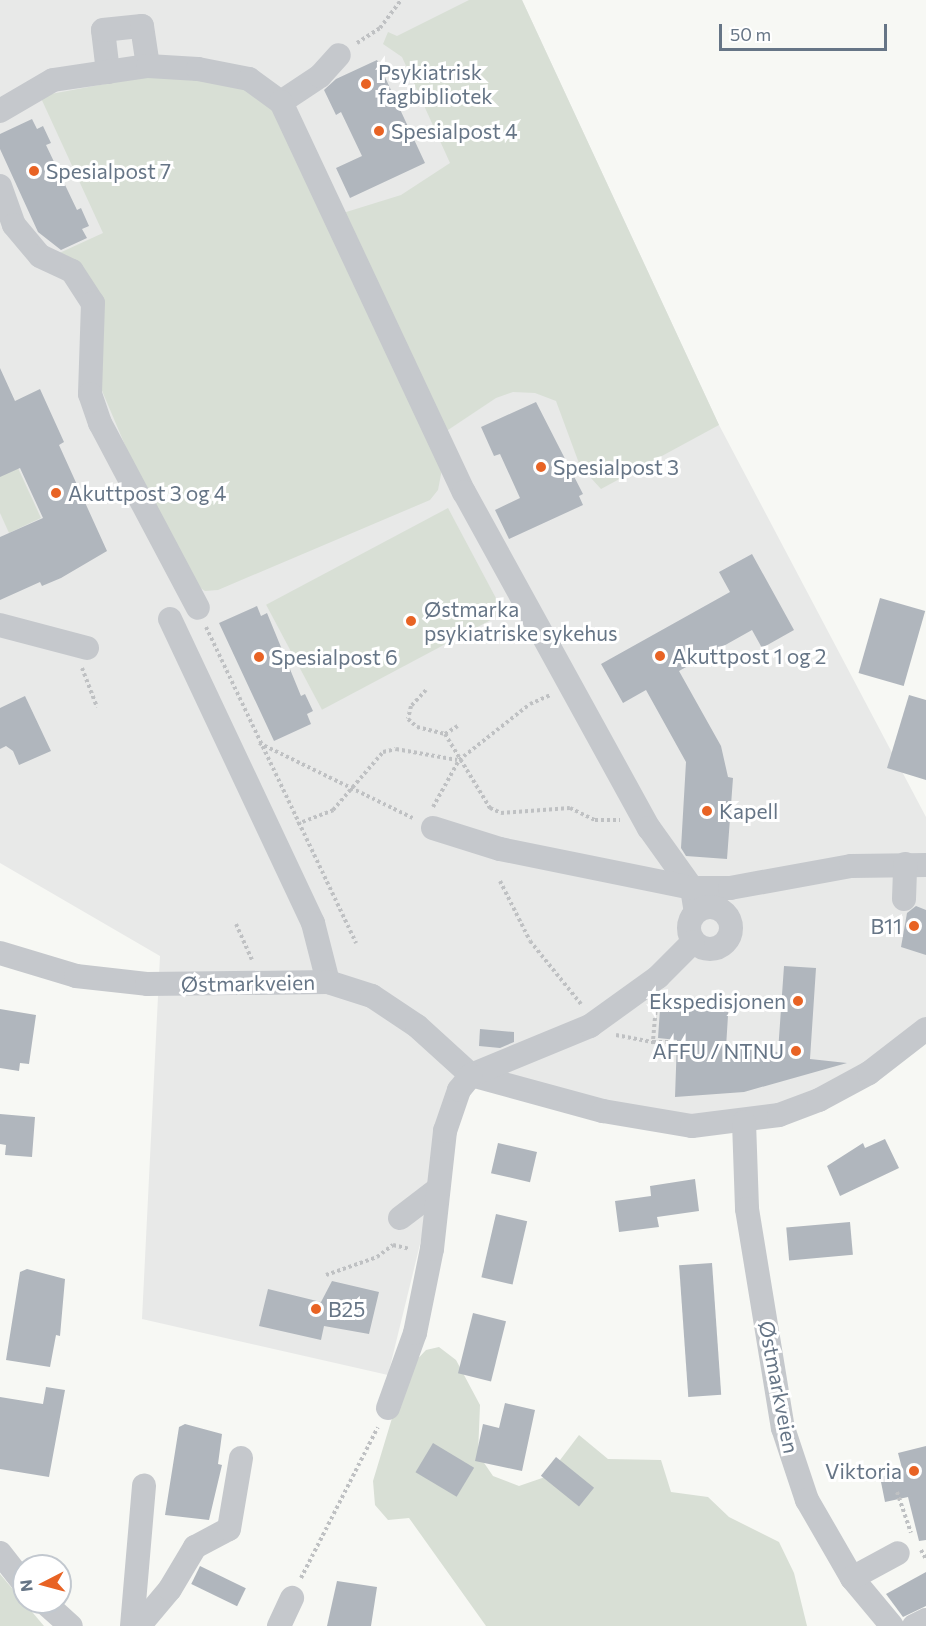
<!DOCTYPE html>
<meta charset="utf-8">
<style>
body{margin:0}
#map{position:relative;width:926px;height:1626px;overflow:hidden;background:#f7f8f4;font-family:Commissioner,sans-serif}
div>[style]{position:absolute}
.built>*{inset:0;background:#e8e9e8}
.green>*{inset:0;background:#d8dfd5;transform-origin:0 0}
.building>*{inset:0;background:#b0b6bd;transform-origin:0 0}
.path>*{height:4px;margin-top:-2px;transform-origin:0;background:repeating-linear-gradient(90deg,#bfc1c3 0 3px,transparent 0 6px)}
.minor>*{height:24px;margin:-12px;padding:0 12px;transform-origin:12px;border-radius:12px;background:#c5c8cc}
.minor>.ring{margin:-12px;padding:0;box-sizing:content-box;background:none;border:24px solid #c5c8cc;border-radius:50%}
.dots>*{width:16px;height:16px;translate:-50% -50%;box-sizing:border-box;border:3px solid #fff;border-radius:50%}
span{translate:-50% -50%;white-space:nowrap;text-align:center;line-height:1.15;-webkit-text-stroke:6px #fff;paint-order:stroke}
.poi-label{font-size:21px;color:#667586}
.left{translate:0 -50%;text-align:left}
.right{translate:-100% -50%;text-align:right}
.street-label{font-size:21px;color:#667586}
.north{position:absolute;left:12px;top:1554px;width:60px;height:60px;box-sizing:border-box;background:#fff;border:2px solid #c2c8cf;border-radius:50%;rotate:264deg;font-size:16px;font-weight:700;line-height:24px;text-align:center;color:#667586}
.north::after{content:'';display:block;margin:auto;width:21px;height:27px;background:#e86324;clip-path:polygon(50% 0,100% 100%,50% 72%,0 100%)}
.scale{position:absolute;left:719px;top:24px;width:168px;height:27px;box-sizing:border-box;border:3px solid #667586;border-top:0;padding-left:8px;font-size:18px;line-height:21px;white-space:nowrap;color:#667586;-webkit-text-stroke:4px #fff;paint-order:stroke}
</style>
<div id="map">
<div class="built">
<i style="clip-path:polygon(0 0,522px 0,719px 425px,926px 817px,926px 1029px,819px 1100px,692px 1126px,471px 1075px,434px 1187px,388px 1375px,142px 1319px,160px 956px,0 863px)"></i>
</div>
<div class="green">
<i style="clip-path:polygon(469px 0,522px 0,719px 425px,601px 489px,580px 466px,556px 401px,535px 393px,513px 392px,496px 398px,445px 432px,343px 213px,401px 195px,450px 163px,402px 57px,383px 44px,388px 32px,397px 36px)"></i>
<i style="clip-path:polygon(159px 74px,251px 87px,274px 104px,443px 464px,438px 490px,430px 500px,218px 590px,205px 591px,196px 585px,144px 490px,100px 386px,100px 297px,55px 255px,103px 233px,40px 96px)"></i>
<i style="clip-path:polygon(18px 468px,41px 518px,9px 533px,0 513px,0 476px)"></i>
<i style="left:448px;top:508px;width:119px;height:206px;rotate:62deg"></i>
<i style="clip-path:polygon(439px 1347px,456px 1360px,480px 1405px,478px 1454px,493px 1476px,519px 1486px,548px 1476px,579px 1435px,608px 1459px,661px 1460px,671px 1492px,708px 1497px,729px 1517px,779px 1542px,794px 1573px,807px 1626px,486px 1626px,409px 1518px,388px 1520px,375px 1505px,373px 1481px,402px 1385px,410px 1367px,426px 1350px)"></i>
<i style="clip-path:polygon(0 1574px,44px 1626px,0 1626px)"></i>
</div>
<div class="building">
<i style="clip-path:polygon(377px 60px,425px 163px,350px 198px,336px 168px,362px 156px,341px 112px,336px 115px,324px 90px,336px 79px)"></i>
<i style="clip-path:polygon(32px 119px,37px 129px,43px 126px,51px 143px,46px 145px,77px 210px,81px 208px,89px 226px,82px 229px,87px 238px,61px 250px,38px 232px,0 149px,0 134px)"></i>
<i style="clip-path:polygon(0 368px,15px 401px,40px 389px,64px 442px,59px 445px,107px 551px,61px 578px,42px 586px,40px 582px,0 600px,0 537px,43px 518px,20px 468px,0 477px)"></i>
<i style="clip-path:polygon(536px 402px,583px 494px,579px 496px,583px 505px,509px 539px,495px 510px,520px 498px,500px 454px,494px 456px,481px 427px)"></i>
<i style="clip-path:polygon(752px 554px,794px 630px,762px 648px,752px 630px,679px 671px,721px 746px,728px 777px,733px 778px,727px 859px,686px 856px,681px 848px,686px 762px,646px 690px,623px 703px,601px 664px,730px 592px,719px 572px)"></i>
<i style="left:880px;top:598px;width:47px;height:78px;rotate:16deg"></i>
<i style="clip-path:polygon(257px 606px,261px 616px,267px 613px,301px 696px,305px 694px,313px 711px,307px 714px,311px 724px,274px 741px,219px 623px)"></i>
<i style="clip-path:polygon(909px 695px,926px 700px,926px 780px,887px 768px)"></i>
<i style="clip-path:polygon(25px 696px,51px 751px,19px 765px,13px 751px,6px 746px,0 749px,0 708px)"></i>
<i style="clip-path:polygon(916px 906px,926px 910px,926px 955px,901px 947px,907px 913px)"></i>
<i style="clip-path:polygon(784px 966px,816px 968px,810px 1059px,847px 1063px,744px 1092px,675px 1097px,677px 1040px,658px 1038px,661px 995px,729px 999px,726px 1048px,778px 1052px)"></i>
<i style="clip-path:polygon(0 1009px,36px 1015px,29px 1064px,20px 1063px,19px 1071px,0 1068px)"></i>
<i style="clip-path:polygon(480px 1029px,514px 1032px,514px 1042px,500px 1048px,479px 1046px)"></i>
<i style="clip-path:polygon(0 1114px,35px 1117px,32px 1157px,5px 1155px,6px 1145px,0 1144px)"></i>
<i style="clip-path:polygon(885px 1139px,899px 1168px,840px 1196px,827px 1166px,863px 1143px,865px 1148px)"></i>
<i style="left:498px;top:1143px;width:40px;height:31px;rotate:13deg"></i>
<i style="clip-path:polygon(695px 1179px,699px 1211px,657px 1217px,659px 1227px,619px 1232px,615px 1201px,651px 1196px,650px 1186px)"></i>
<i style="left:496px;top:1214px;width:32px;height:65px;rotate:13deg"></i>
<i style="left:850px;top:1222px;width:33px;height:64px;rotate:85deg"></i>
<i style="left:712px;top:1263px;width:132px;height:33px;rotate:86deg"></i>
<i style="clip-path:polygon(27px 1269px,65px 1279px,60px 1336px,56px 1335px,50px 1367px,6px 1360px,20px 1272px)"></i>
<i style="clip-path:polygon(332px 1281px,379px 1292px,369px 1334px,324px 1326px,321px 1340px,259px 1326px,268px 1289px,321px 1302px)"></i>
<i style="left:473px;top:1313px;width:34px;height:62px;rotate:14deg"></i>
<i style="clip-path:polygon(46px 1387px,65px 1390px,49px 1477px,0 1469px,0 1397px,43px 1404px)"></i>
<i style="clip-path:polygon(505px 1403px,535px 1410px,522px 1471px,475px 1461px,483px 1424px,499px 1428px)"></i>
<i style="clip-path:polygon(185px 1424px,222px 1434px,218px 1464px,222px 1465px,209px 1520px,165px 1515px,179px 1427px)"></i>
<i style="left:433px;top:1443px;width:48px;height:34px;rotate:31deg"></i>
<i style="clip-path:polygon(926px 1446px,926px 1540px,919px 1541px,908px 1497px,885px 1502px,880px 1477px,903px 1472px,898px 1453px)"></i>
<i style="left:556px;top:1457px;width:49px;height:24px;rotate:39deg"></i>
<i style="left:200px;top:1566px;width:51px;height:20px;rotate:26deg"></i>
<i style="clip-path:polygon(926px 1572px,926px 1606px,903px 1617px,886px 1594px)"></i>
<i style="clip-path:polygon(337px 1581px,377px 1587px,371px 1626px,327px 1626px)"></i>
</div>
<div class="path">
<i style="left:357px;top:43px;width:27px;rotate:-33deg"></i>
<i style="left:380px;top:28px;width:35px;rotate:-53deg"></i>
<i style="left:206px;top:627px;width:350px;rotate:64.6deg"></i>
<i style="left:82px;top:668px;width:42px;rotate:69deg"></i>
<i style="left:426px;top:690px;width:22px;rotate:133deg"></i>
<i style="left:411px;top:706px;width:13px;rotate:103deg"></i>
<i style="left:408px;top:719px;width:12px;rotate:42deg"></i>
<i style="left:417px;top:727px;width:29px;rotate:14deg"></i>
<i style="left:445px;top:734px;width:15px;rotate:-32deg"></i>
<i style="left:445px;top:734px;width:87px;rotate:58.7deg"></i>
<i style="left:490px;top:808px;width:12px;rotate:24deg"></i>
<i style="left:501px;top:813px;width:69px;rotate:-4.1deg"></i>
<i style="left:570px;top:808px;width:28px;rotate:26deg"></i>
<i style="left:595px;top:820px;width:25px"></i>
<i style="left:259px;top:743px;width:171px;rotate:26deg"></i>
<i style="left:433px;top:807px;width:54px;rotate:-61deg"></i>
<i style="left:459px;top:760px;width:90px;rotate:-38.3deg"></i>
<i style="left:530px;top:704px;width:22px;rotate:-24deg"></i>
<i style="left:297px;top:824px;width:39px;rotate:-21deg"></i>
<i style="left:333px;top:810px;width:77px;rotate:-49.2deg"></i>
<i style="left:383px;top:752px;width:13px;rotate:-13deg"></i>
<i style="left:396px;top:749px;width:62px;rotate:10.2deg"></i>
<i style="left:500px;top:881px;width:67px;rotate:63.4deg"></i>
<i style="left:530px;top:941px;width:81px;rotate:51deg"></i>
<i style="left:236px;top:924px;width:39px;rotate:66deg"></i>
<i style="left:656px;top:1006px;width:36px;rotate:95deg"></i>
<i style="left:653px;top:1042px;width:18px"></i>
<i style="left:616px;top:1035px;width:38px;rotate:11deg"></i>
<i style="left:326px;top:1275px;width:54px;rotate:-19.4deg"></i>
<i style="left:377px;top:1257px;width:20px;rotate:-37deg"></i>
<i style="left:393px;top:1245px;width:17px;rotate:13deg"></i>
<i style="left:897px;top:1492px;width:43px;rotate:71.1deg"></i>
<i style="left:921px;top:1550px;width:10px;rotate:61deg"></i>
<i style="left:301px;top:1578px;width:169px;rotate:-63deg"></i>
</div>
<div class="minor">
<i style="left:108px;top:72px;width:42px;rotate:-96.8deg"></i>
<i style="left:103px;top:30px;width:39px;rotate:-6deg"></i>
<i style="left:142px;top:26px;width:40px;rotate:81.5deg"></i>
<i style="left:281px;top:102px;width:47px;rotate:-33.7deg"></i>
<i style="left:320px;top:76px;width:28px;rotate:-48deg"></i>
<i style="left:0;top:111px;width:61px;rotate:-30.3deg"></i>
<i style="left:53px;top:80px;width:96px;rotate:-8.4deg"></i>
<i style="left:148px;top:66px;width:50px;rotate:3.4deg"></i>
<i style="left:198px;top:69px;width:52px;rotate:11.1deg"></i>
<i style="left:249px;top:79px;width:39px;rotate:36deg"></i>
<i style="left:281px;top:102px;width:431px;rotate:64.9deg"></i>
<i style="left:464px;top:492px;width:384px;rotate:61.2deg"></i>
<i style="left:649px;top:828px;width:74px;rotate:54.4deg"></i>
<i style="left:692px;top:888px;width:24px;rotate:81deg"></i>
<i style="left:0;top:186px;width:41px;rotate:70.3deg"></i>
<i style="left:14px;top:225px;width:40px;rotate:50deg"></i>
<i style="left:40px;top:256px;width:35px;rotate:25deg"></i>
<i style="left:72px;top:271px;width:38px;rotate:57deg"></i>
<i style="left:93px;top:303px;width:91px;rotate:91.9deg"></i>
<i style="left:90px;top:394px;width:31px;rotate:71deg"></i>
<i style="left:100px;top:423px;width:209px;rotate:62.1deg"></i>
<i style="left:170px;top:619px;width:336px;rotate:64.8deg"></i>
<i style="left:313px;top:923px;width:61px;rotate:75.7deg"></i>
<i style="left:0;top:625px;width:90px;rotate:14.8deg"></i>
<i style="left:433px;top:828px;width:70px;rotate:17.4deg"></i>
<i style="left:500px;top:849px;width:196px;rotate:11.5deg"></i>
<i style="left:692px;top:888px;width:38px"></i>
<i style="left:730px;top:888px;width:123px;rotate:-10.3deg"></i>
<i style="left:851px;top:866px;width:75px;rotate:-0.8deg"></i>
<i style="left:904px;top:899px;width:35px;rotate:-88deg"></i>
<i class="ring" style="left:689px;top:907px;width:18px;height:18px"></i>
<i style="left:0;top:953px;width:79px;rotate:16.8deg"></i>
<i style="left:76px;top:976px;width:71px;rotate:6.4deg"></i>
<i style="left:147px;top:984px;width:181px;rotate:-0.6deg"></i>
<i style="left:328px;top:982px;width:46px;rotate:17.7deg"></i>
<i style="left:372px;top:996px;width:54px;rotate:33.7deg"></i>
<i style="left:417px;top:1026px;width:73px;rotate:42.2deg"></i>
<i style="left:471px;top:1075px;width:137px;rotate:15.3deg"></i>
<i style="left:603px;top:1111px;width:90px;rotate:9.6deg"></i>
<i style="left:692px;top:1126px;width:88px;rotate:-7.2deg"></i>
<i style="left:779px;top:1115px;width:43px;rotate:-20.6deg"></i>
<i style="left:819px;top:1100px;width:57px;rotate:-28.4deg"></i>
<i style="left:869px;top:1073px;width:72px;rotate:-37.7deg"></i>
<i style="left:471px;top:1075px;width:129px;rotate:-22.4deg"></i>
<i style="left:590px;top:1026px;width:84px;rotate:-35.8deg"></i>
<i style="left:658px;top:977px;width:49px;rotate:-45deg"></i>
<i style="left:744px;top:1122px;width:87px;rotate:88deg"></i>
<i style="left:747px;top:1209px;width:222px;rotate:80.7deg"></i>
<i style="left:783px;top:1428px;width:76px;rotate:71.6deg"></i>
<i style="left:807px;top:1500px;width:90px;rotate:60deg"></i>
<i style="left:852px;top:1578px;width:62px;rotate:50.2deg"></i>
<i style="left:400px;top:1218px;width:48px;rotate:-37.3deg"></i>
<i style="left:388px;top:1408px;width:80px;rotate:-70.2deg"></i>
<i style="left:415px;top:1333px;width:86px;rotate:-78.6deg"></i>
<i style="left:432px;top:1249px;width:119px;rotate:-83.7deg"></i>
<i style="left:445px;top:1131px;width:43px;rotate:-71.1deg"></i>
<i style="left:459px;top:1090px;width:19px;rotate:-51deg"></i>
<i style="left:0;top:1553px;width:39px;rotate:52deg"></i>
<i style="left:852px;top:1578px;width:52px;rotate:-28.5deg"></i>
<i style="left:44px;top:1602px;width:36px;rotate:42deg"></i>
<i style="left:132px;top:1626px;width:141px;rotate:-85.1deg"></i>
<i style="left:139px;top:1626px;width:48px;rotate:-50deg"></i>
<i style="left:170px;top:1589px;width:49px;rotate:-59.2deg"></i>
<i style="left:195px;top:1547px;width:38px;rotate:-28deg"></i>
<i style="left:229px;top:1529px;width:72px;rotate:-80.4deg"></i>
<i style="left:279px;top:1626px;width:31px;rotate:-65deg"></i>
<i style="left:914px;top:1626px;width:13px;rotate:-27deg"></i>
</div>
<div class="dots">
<i style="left:366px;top:84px;background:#e86324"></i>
<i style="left:379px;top:131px;background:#e86324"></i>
<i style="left:34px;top:171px;background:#e86324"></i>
<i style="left:541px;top:467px;background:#e86324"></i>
<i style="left:56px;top:493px;background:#e86324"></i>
<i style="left:411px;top:621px;background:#e86324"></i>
<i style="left:660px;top:656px;background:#e86324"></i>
<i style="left:259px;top:657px;background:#e86324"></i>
<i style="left:707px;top:811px;background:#e86324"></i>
<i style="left:914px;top:926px;background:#e86324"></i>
<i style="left:798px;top:1001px;background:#e86324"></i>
<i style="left:796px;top:1051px;background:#e86324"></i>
<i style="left:316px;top:1309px;background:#e86324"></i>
<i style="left:914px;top:1471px;background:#e86324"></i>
</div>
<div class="poi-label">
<span class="left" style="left:378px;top:84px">Psykiatrisk<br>fagbibliotek</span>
<span class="left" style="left:391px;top:131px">Spesialpost 4</span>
<span class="left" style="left:46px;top:171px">Spesialpost 7</span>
<span class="left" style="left:553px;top:467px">Spesialpost 3</span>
<span class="left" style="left:68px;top:493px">Akuttpost 3 og 4</span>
<span class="left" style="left:424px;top:621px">Østmarka<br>psykiatriske sykehus</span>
<span class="left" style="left:672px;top:656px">Akuttpost 1 og 2</span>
<span class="left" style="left:271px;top:657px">Spesialpost 6</span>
<span class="left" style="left:719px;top:811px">Kapell</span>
<span class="right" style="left:902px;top:926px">B11</span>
<span class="right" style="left:786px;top:1001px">Ekspedisjonen</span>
<span class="right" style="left:784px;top:1051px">AFFU / NTNU</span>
<span class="left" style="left:328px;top:1309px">B25</span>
<span class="right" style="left:902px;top:1471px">Viktoria</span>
</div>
<div class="street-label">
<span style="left:248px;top:983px;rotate:-1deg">Østmarkveien</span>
<span style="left:779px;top:1387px;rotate:79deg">Østmarkveien</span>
</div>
<div class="north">N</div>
<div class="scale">50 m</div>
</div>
